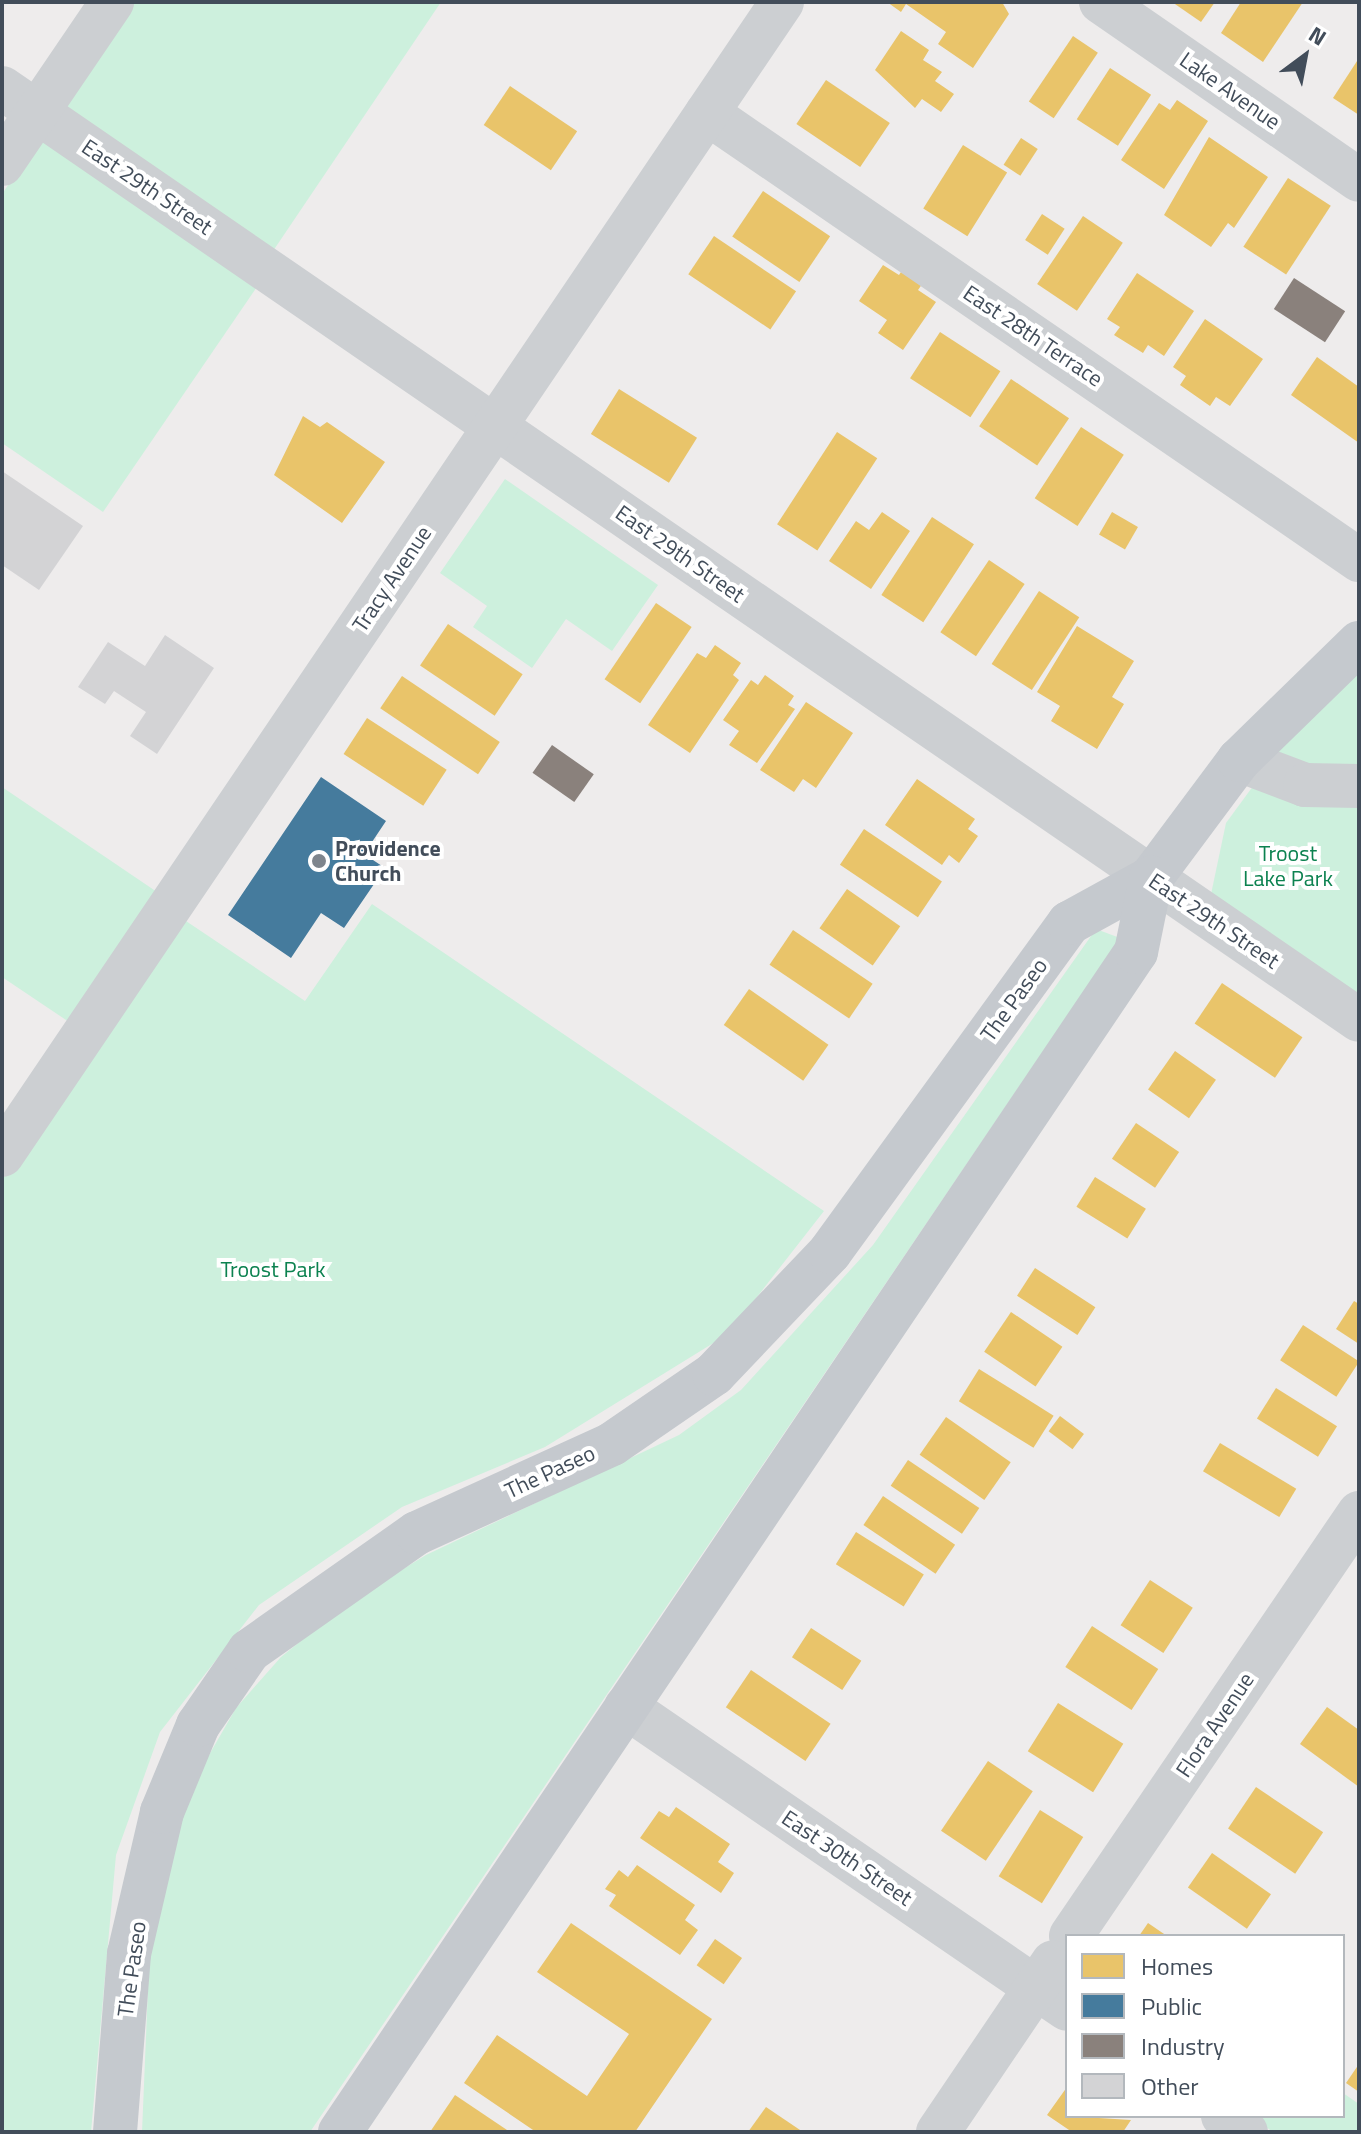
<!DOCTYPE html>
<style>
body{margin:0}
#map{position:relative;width:1361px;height:2134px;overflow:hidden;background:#eeecec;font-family:"Titillium Web",sans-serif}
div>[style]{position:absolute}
.green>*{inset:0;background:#cdf0dd}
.homes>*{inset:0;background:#e9c46a;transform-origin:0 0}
.public>*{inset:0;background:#457b9d}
.industry>*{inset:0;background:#8a817c;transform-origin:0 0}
.building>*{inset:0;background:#d3d3d5}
.minor>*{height:44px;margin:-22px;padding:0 22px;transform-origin:22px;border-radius:22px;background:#cccfd2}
.major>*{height:44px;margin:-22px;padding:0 22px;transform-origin:22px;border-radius:22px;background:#c5c9ce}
.dots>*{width:22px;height:22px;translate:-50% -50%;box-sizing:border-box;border:4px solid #fff;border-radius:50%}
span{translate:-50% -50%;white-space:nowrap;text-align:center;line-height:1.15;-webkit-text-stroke:8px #fff;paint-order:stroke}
.street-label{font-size:22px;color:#424d5a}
.poi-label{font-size:22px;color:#424d5a;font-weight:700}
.left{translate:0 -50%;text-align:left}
.park-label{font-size:22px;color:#0c8250}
.frame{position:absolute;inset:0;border:4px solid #424d5a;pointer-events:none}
.legend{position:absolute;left:1065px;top:1934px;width:280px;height:184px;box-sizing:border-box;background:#fff;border:2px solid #b3b8bd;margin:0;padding:10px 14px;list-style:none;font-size:24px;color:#424d5a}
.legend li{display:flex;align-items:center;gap:16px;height:40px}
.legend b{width:40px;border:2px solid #b3b8bd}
.north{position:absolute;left:1265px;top:16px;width:80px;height:80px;-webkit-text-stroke:6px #fff;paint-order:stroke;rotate:32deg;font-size:22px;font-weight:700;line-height:32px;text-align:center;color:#424d5a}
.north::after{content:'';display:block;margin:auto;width:28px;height:36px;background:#424d5a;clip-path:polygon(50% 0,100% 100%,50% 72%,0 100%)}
</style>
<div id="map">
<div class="green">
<i style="clip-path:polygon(127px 2px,441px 2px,271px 254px,58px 106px)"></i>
<i style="clip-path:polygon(44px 133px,261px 281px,103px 512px,2px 443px,2px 194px)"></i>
<i style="clip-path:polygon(505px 479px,658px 585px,612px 651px,566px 619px,532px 668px,473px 627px,487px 606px,440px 573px)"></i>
<i style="clip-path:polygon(1359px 672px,1359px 1000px,1210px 899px,1226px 823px,1281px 748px)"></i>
<i style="clip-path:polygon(2px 787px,157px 892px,69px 1022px,2px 977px)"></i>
<i style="clip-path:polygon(372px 904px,824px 1211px,728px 1334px,545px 1447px,402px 1507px,259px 1605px,160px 1732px,116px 1855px,91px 2132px,2px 2132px,2px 1180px,180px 917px,305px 1001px)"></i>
<i style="clip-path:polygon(1096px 929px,1120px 938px,310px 2132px,142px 2132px,150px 1941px,167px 1859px,201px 1769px,236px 1708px,281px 1657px,349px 1602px,426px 1555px,679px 1435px,741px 1390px,873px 1245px)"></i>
<i style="clip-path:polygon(1343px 2093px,1359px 2104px,1359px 2132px,1273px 2132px,1250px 2116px,1343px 2116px)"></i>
</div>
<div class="homes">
<i style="clip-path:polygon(887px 2px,1002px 2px,1009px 14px,973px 68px,938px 44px,946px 32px,906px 4px,901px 12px)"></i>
<i style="clip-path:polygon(1172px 2px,1215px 2px,1201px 22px)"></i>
<i style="clip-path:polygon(1241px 2px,1303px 2px,1263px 62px,1221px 33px)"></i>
<i style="clip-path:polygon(901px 31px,929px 50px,923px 60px,942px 72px,935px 81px,954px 94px,941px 112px,922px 99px,915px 108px,875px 70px)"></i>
<i style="left:1073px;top:36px;width:30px;height:79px;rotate:34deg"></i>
<i style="clip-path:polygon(1359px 58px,1359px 115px,1333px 98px)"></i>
<i style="left:1110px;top:68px;width:49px;height:61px;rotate:33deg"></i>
<i style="left:826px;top:80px;width:77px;height:53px;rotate:34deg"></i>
<i style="left:510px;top:86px;width:81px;height:47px;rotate:34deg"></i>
<i style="clip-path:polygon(1177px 100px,1208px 121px,1164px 189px,1121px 160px,1159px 103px,1170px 110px)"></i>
<i style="clip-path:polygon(1209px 137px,1268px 177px,1234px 228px,1228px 223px,1211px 247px,1164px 215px)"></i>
<i style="left:1021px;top:138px;width:20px;height:32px;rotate:33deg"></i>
<i style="left:963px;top:145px;width:52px;height:75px;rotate:32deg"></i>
<i style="left:1288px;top:178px;width:51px;height:82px;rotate:33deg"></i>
<i style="left:763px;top:191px;width:81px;height:55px;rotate:34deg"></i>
<i style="left:1042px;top:214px;width:27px;height:31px;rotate:33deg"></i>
<i style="left:1083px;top:216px;width:48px;height:82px;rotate:34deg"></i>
<i style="left:714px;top:236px;width:99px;height:46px;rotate:34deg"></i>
<i style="clip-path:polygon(883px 265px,899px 275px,905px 266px,925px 280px,918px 290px,936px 302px,903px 350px,878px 333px,887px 320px,859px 301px)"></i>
<i style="clip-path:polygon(1137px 273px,1194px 311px,1164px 356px,1148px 345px,1143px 353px,1114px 335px,1120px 327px,1107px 319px)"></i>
<i style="clip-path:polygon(1205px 319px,1263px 359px,1230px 406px,1216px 397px,1210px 406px,1180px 385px,1186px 376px,1173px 367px)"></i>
<i style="left:940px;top:332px;width:72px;height:55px;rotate:33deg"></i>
<i style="clip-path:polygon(1317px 357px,1359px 387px,1359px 443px,1291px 395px)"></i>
<i style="left:1011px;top:379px;width:70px;height:57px;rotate:34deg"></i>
<i style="left:619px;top:389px;width:92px;height:53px;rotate:32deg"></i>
<i style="clip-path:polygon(303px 416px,320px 427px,327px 422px,385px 462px,342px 523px,274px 475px)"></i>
<i style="left:1081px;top:427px;width:51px;height:85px;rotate:33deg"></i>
<i style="left:837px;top:432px;width:48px;height:110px;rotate:33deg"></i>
<i style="clip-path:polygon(882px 512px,910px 531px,871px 589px,829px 561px,856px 521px,869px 530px)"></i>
<i style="left:1112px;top:512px;width:30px;height:26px;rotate:30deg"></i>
<i style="left:932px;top:517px;width:50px;height:93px;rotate:33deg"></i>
<i style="left:989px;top:560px;width:43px;height:87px;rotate:34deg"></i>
<i style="left:1039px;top:591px;width:48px;height:87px;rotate:33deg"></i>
<i style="left:656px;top:603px;width:43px;height:92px;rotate:34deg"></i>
<i style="left:448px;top:624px;width:90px;height:50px;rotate:34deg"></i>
<i style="clip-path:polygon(1077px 626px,1134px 661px,1112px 697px,1124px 704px,1097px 749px,1051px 721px,1060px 706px,1037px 692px)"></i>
<i style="clip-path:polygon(715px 645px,741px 663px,733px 675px,739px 680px,690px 753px,648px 725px,697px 653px,706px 658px)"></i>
<i style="clip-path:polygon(765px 675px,794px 696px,788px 705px,795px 709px,757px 763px,729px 745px,739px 731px,723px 720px,751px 680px,758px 685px)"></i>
<i style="left:402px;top:676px;width:118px;height:39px;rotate:34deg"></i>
<i style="clip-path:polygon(806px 702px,853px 733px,816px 788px,803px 779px,794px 792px,760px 770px)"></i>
<i style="left:367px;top:718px;width:95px;height:43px;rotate:33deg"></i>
<i style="clip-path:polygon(917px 779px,975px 819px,968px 829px,978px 836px,959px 863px,949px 855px,942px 865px,885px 825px)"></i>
<i style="left:864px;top:829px;width:94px;height:43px;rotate:34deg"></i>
<i style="left:847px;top:889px;width:65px;height:48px;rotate:35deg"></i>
<i style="left:793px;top:930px;width:96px;height:42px;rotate:34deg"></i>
<i style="left:1222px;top:983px;width:97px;height:49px;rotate:34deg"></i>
<i style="left:749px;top:989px;width:97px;height:44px;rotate:35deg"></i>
<i style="left:1175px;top:1051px;width:50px;height:47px;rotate:35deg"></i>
<i style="left:1136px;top:1123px;width:52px;height:43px;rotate:34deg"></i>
<i style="left:1095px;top:1177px;width:60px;height:35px;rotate:32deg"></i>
<i style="left:1035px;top:1268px;width:72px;height:33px;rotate:33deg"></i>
<i style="clip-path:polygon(1354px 1301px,1359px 1304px,1359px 1344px,1336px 1329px)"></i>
<i style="left:1011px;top:1312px;width:62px;height:48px;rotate:34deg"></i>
<i style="left:1303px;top:1325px;width:67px;height:42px;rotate:33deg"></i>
<i style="left:979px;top:1369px;width:88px;height:38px;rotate:32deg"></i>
<i style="left:1276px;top:1388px;width:72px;height:36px;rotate:32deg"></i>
<i style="left:1060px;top:1416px;width:30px;height:19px;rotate:37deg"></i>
<i style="left:946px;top:1417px;width:79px;height:46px;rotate:35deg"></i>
<i style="left:1220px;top:1443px;width:89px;height:33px;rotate:31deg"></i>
<i style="left:908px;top:1460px;width:86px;height:31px;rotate:34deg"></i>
<i style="left:883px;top:1496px;width:87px;height:35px;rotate:34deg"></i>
<i style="left:856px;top:1532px;width:80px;height:38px;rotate:32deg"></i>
<i style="left:1150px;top:1580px;width:51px;height:54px;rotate:33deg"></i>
<i style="left:1092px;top:1626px;width:79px;height:49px;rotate:33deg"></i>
<i style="left:811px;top:1628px;width:60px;height:35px;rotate:33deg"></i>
<i style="left:751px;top:1670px;width:96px;height:45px;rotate:34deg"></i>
<i style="left:1058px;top:1703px;width:77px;height:57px;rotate:32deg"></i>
<i style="clip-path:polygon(1327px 1707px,1359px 1730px,1359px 1787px,1300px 1744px)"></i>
<i style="left:988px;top:1761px;width:54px;height:84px;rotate:34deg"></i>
<i style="left:1256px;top:1787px;width:81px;height:50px;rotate:34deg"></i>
<i style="clip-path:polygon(676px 1807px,730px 1844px,718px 1862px,734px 1873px,721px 1893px,640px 1838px,659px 1811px,669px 1817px)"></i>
<i style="left:1040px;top:1810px;width:51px;height:78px;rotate:32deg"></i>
<i style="left:1212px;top:1853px;width:72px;height:42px;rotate:35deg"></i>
<i style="clip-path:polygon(637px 1865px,695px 1905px,685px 1920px,698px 1930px,680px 1955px,609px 1906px,616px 1895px,605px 1889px,619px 1870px,628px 1877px)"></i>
<i style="clip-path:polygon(571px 1923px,712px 2019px,635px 2132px,536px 2132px,464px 2083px,497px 2035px,587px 2096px,629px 2034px,537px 1972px)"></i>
<i style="clip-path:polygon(1148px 1923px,1167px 1936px,1139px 1936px)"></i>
<i style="left:715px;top:1939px;width:33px;height:32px;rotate:35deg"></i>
<i style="clip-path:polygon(1359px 2064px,1359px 2092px,1346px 2083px)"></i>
<i style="clip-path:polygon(1067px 2087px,1067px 2116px,1131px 2120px,1123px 2132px,1072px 2132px,1047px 2115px)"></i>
<i style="clip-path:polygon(455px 2095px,510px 2132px,430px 2132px)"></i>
<i style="clip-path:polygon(766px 2107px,803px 2132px,748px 2132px)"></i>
</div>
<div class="public">
<i style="clip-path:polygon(321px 777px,386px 821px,364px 854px,385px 868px,344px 928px,321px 913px,291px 958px,228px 915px)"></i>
</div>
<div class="industry">
<i style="left:1294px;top:278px;width:61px;height:37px;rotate:33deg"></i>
<i style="left:552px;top:745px;width:51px;height:34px;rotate:35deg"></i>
</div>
<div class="building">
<i style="clip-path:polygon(2px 471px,83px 526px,39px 590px,2px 565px)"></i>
<i style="clip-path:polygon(165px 635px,214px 668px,157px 754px,130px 736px,146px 712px,114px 691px,105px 704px,78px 687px,108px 642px,145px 666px)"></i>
</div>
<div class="minor">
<i style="left:1101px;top:2px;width:313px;rotate:34.6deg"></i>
<i style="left:2px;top:88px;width:1646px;rotate:34.48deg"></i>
<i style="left:707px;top:113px;width:791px;rotate:34.43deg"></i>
<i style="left:2px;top:164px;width:196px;rotate:-55.8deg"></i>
<i style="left:1239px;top:760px;width:71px;rotate:20.7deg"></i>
<i style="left:1305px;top:785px;width:54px;rotate:1.1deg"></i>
<i style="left:2px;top:1155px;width:1392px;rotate:-55.92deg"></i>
<i style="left:626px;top:1707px;width:534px;rotate:34.4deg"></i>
<i style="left:1071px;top:1936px;width:512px;rotate:-55.75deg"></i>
<i style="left:1223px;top:2116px;width:28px;rotate:35deg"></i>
<i style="left:938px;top:2132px;width:205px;rotate:-55.9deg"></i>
</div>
<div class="major">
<i style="left:115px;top:2132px;width:179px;rotate:-85.5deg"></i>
<i style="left:129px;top:1954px;width:146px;rotate:-76.9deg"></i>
<i style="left:162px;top:1812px;width:94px;rotate:-67.5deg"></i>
<i style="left:198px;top:1725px;width:90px;rotate:-55.4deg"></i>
<i style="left:249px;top:1651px;width:205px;rotate:-35.1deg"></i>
<i style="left:417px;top:1533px;width:214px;rotate:-24.5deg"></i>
<i style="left:612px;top:1444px;width:124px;rotate:-34.5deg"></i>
<i style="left:714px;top:1374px;width:168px;rotate:-46.4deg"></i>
<i style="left:830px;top:1252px;width:407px;rotate:-54deg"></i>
<i style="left:1069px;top:923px;width:94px;rotate:-28.8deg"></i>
<i style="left:1151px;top:878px;width:147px;rotate:-53.3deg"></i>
<i style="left:1239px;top:760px;width:168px;rotate:-44.3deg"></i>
<i style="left:340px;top:2132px;width:1423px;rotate:-56deg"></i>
<i style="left:1136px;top:952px;width:76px;rotate:-78.5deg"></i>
</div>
<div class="dots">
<i style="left:319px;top:861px;background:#7e858d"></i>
</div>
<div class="street-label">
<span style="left:1230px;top:91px;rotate:35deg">Lake Avenue</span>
<span style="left:147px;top:187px;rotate:34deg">East 29th Street</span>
<span style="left:1033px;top:336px;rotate:34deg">East 28th Terrace</span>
<span style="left:680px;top:554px;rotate:35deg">East 29th Street</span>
<span style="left:392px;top:579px;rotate:-56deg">Tracy Avenue</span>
<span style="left:1214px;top:921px;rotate:34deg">East 29th Street</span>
<span style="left:1014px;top:1000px;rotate:-54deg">The Paseo</span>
<span style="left:550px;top:1472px;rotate:-25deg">The Paseo</span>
<span style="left:1215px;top:1725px;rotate:-56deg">Flora Avenue</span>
<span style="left:847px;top:1858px;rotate:34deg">East 30th Street</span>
<span style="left:132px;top:1969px;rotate:-82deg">The Paseo</span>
</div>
<div class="poi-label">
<span class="left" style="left:335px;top:861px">Providence<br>Church</span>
</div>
<div class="park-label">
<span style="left:1288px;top:866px">Troost<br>Lake Park</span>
<span style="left:273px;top:1270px">Troost Park</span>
</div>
<div class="frame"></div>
<ul class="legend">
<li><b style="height:22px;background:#e9c46a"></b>Homes</li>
<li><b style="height:22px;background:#457b9d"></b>Public</li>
<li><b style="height:22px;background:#8a817c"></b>Industry</li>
<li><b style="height:22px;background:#d3d3d5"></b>Other</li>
</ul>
<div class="north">N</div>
</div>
